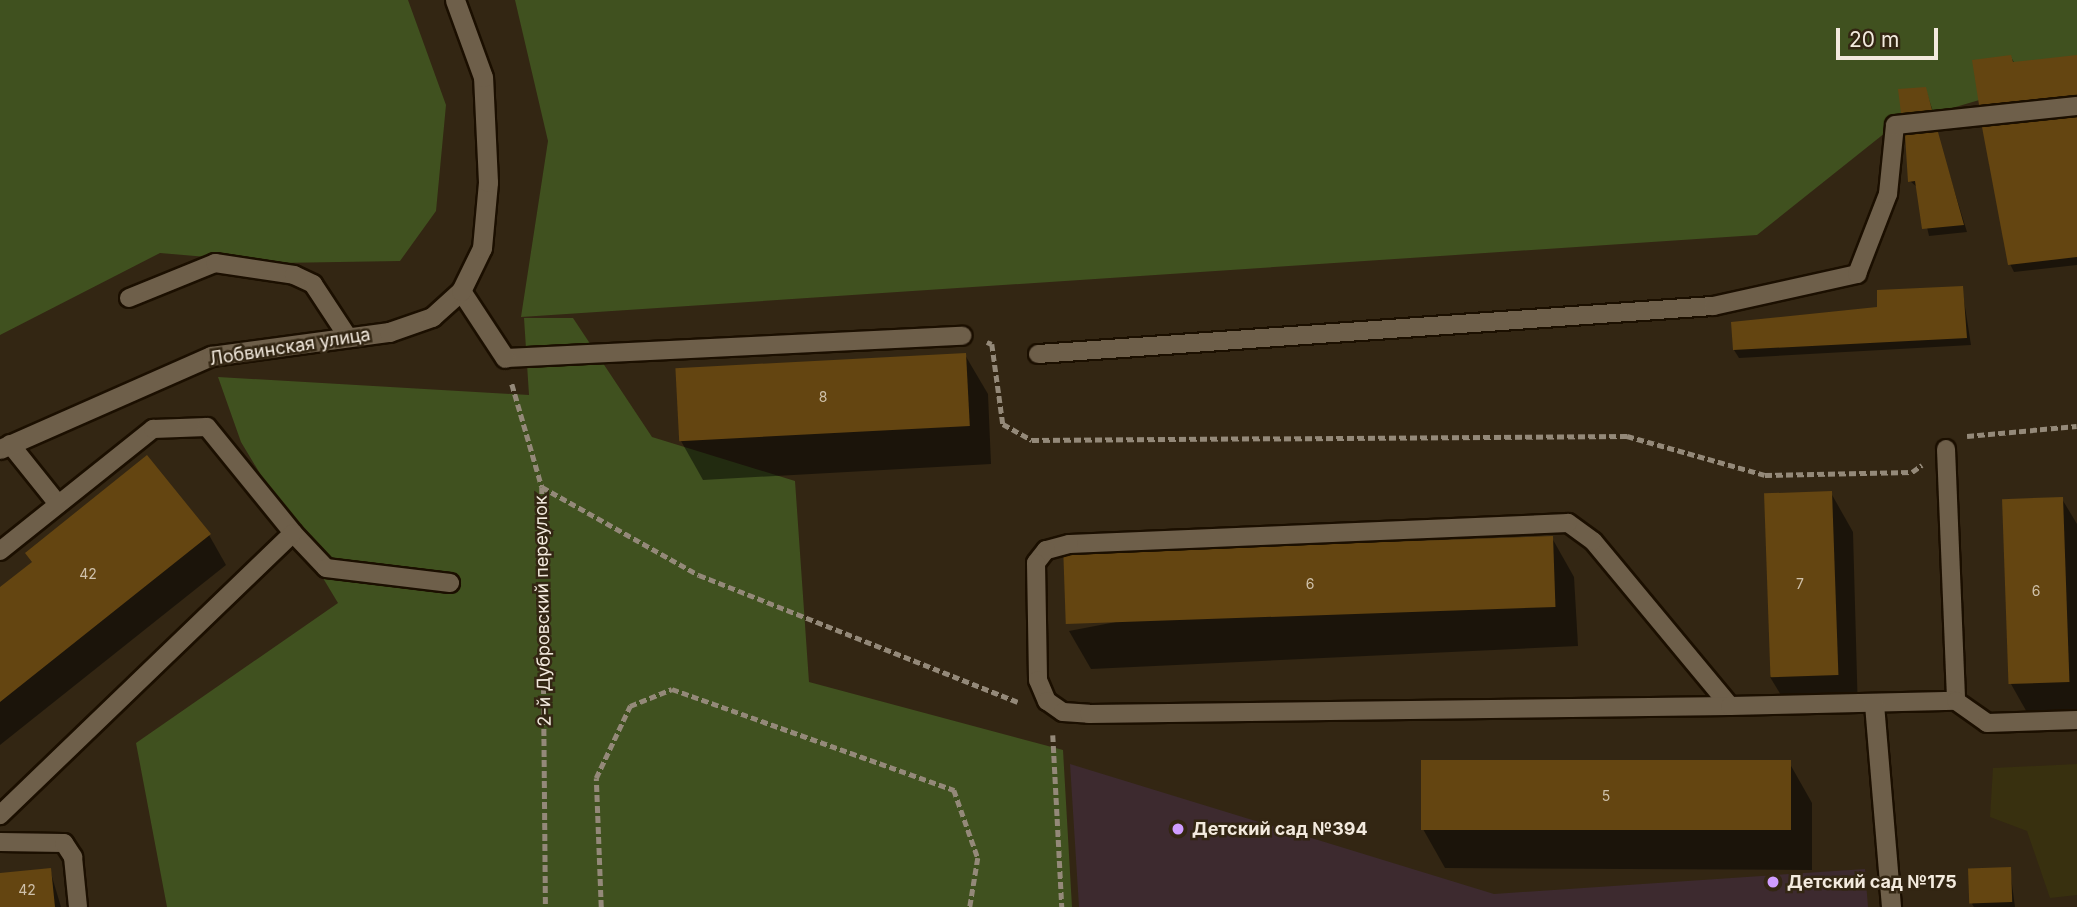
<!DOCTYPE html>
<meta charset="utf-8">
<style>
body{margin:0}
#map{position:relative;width:2077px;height:907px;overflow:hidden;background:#332613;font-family:Inter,sans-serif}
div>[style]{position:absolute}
.education>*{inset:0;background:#3d2a2f}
.green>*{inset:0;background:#40511f}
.sand>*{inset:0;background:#38300f}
.shadow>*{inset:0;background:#0007}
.building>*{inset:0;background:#644511;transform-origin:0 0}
.path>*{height:4.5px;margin-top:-2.25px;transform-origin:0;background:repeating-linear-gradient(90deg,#948979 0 7px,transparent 0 10.5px)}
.roads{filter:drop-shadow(2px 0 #1b0f00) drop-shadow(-2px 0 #1b0f00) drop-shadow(0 2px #1b0f00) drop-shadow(0 -2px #1b0f00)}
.service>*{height:18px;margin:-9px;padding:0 9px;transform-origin:9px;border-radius:9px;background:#6e5f4a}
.minor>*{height:19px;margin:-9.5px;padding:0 9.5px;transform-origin:9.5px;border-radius:9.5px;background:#6e5f4a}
.dots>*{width:19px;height:19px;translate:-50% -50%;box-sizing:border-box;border:4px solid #332613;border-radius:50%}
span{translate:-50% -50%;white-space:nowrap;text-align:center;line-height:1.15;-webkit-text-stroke:5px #332613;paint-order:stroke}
.number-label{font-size:14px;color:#cfc1ab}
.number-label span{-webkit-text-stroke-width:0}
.street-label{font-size:18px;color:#f3eade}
.poi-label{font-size:18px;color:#f3eade;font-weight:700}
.left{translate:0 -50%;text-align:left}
.scale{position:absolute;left:1836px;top:28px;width:102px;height:32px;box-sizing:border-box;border:4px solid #f3eade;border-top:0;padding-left:9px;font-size:21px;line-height:24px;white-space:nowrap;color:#f3eade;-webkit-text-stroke:5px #332613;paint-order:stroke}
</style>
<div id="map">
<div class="education">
<i style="clip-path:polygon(1070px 764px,1494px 894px,1865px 869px,1868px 907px,1079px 907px)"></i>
</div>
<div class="green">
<i style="clip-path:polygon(0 0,408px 0,446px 105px,436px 211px,400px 261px,278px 263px,160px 253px,0 335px)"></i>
<i style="clip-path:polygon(515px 0,2077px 0,2077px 71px,1895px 125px,1757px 235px,521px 317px,548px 141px)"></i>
<i style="clip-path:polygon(524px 318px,573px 318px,652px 437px,795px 481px,809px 682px,1063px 750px,1072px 907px,167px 907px,136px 743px,338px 603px,241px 442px,218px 377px,529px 395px)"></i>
</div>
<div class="sand">
<i style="clip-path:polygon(2077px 764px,2077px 895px,2050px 898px,2027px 831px,1990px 817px,1993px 768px)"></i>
</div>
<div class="shadow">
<i style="clip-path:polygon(2011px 57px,2015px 64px,2077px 57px,2077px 102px,1985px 112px,1980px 104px)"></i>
<i style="clip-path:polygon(1925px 88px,1935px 117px,1907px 120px,1903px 112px)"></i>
<i style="clip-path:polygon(2077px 119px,2077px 265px,2014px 272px,2010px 264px)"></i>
<i style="clip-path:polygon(1937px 134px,1967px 232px,1929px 236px,1918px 188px,1910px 181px)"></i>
<i style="clip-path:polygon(1962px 288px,1971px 345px,1739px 358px,1734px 350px)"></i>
<i style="clip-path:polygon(965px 355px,988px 394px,991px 464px,703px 480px,681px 441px)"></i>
<i style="clip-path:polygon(1831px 493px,1853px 532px,1858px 714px,1793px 715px,1770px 677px)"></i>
<i style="clip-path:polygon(2062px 499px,2077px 524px,2077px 721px,2033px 723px,2011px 684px)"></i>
<i style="clip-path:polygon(209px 535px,226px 565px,0 745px,0 590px)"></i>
<i style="clip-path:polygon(1552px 538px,1574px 577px,1578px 646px,1091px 669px,1069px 631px)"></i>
<i style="clip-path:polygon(1790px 764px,1812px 803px,1812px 870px,1445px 868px,1423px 829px)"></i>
<i style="clip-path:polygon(2010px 869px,2015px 907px,1974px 907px,1972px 904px)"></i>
<i style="clip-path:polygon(50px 870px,61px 907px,0 907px,0 875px)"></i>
</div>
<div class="building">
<i style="clip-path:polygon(2011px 55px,2013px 62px,2077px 55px,2077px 95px,1979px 105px,1972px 60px)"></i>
<i style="clip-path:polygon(1926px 87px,1932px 110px,1901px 113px,1898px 89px)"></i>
<i style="clip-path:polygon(2077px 117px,2077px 257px,2008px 265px,1982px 127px)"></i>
<i style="clip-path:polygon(1938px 132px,1964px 225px,1922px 229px,1915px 181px,1908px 182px,1905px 135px)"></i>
<i style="clip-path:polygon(1963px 286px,1967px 338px,1733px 350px,1731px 322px,1877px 307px,1877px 290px)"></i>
<i style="left:966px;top:353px;width:73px;height:291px;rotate:87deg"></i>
<i style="clip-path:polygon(147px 455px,211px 534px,0 702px,0 587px,32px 562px,25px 553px)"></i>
<i style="left:1832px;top:491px;width:184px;height:68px;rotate:88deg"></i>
<i style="left:2063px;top:497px;width:185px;height:61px;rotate:88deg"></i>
<i style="left:1553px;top:536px;width:71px;height:490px;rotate:88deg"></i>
<i style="left:1421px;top:760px;width:370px;height:70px"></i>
<i style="left:2011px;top:867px;width:35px;height:43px;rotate:88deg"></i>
<i style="clip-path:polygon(51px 868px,55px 907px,0 907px,0 873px)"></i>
</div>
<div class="path">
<i style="left:987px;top:342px;width:5px;rotate:22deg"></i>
<i style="left:992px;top:344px;width:81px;rotate:82.2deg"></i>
<i style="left:1003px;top:424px;width:33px;rotate:29deg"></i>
<i style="left:1032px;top:440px;width:595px;rotate:-0.39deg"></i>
<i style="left:1627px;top:436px;width:143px;rotate:15.8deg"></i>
<i style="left:1765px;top:475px;width:147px;rotate:-1.2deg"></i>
<i style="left:1912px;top:472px;width:12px;rotate:-35deg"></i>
<i style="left:512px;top:384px;width:107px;rotate:73.8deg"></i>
<i style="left:542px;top:487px;width:420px;rotate:89.5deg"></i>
<i style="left:1967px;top:436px;width:110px;rotate:-5.2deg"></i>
<i style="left:542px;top:487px;width:180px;rotate:29.3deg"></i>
<i style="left:699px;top:575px;width:343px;rotate:21.7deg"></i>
<i style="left:1053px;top:735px;width:172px;rotate:87deg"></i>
<i style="left:601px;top:907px;width:129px;rotate:-92.2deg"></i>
<i style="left:596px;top:778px;width:80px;rotate:-64.7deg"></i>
<i style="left:630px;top:706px;width:45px;rotate:-22deg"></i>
<i style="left:672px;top:689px;width:300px;rotate:19.7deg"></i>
<i style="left:954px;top:790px;width:72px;rotate:70.6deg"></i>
<i style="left:978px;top:858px;width:50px;rotate:99.3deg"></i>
</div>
<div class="roads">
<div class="service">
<i style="left:129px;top:298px;width:93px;rotate:-22.1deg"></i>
<i style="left:215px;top:263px;width:80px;rotate:8.6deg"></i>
<i style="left:294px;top:275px;width:21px;rotate:25deg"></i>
<i style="left:313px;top:284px;width:64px;rotate:56.6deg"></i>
<i style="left:1038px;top:354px;width:677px;rotate:-4.07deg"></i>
<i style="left:1713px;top:306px;width:148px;rotate:-12.5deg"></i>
<i style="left:1857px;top:274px;width:86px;rotate:-68.8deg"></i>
<i style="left:1888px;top:194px;width:69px;rotate:-84.2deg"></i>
<i style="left:1895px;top:125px;width:183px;rotate:-6deg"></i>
<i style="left:505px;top:358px;width:458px;rotate:-2.8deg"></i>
<i style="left:10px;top:444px;width:77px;rotate:51.3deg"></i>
<i style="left:1946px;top:449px;width:252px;rotate:87.7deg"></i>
<i style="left:293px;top:533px;width:48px;rotate:46.7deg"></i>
<i style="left:326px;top:568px;width:125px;rotate:6.9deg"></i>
<i style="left:0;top:551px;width:196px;rotate:-38.6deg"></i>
<i style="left:153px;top:429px;width:54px;rotate:-2.1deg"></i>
<i style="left:207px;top:427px;width:136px;rotate:50.9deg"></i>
<i style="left:293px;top:533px;width:407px;rotate:136.1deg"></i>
<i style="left:1730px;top:706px;width:214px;rotate:-129.7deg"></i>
<i style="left:1593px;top:541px;width:31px;rotate:-144deg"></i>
<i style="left:1568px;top:523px;width:499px;rotate:177.6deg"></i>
<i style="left:1069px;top:544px;width:24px;rotate:165deg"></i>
<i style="left:1046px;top:550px;width:16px;rotate:128deg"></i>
<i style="left:1036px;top:563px;width:117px;rotate:89deg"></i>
<i style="left:1038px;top:680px;width:23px;rotate:67deg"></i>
<i style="left:1047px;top:701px;width:19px;rotate:35deg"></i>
<i style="left:1063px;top:712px;width:26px;rotate:4deg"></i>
<i style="left:1089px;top:714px;width:641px;rotate:-0.72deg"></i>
<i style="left:1730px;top:706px;width:226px;rotate:-1.3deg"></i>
<i style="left:1956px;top:701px;width:38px;rotate:35deg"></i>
<i style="left:1987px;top:723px;width:90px;rotate:-1.9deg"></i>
<i style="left:0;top:842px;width:64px;rotate:0.9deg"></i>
<i style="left:64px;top:843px;width:17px;rotate:57deg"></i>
<i style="left:73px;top:857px;width:50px;rotate:84.3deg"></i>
</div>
<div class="minor">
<i style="left:461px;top:291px;width:80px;rotate:56.7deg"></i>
<i style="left:0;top:449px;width:231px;rotate:-23.8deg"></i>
<i style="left:211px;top:356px;width:180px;rotate:-7.7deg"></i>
<i style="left:389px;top:332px;width:46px;rotate:-19.2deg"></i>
<i style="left:432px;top:317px;width:39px;rotate:-42deg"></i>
<i style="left:461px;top:291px;width:48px;rotate:-64deg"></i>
<i style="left:482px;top:248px;width:66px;rotate:-84.8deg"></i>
<i style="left:488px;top:182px;width:105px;rotate:-92.7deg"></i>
<i style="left:483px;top:77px;width:82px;rotate:-110deg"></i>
<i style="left:1874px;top:704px;width:204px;rotate:85.2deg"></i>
</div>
</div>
<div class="dots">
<i style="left:1178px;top:829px;background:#d09dff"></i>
<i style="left:1773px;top:882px;background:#d09dff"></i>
</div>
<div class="number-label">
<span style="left:823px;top:397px">8</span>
<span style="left:88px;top:574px">42</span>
<span style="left:1310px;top:584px">6</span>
<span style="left:1800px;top:584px">7</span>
<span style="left:2036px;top:591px">6</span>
<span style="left:1606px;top:796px">5</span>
<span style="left:27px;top:890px">42</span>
</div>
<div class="street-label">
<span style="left:290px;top:347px;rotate:-9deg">Лобвинская улица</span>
<span style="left:543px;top:611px;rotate:-91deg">2-й Дубровский переулок</span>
</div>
<div class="poi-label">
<span class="left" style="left:1192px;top:829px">Детский сад №394</span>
<span class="left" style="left:1787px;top:882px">Детский сад №175</span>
</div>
<div class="scale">20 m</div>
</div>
